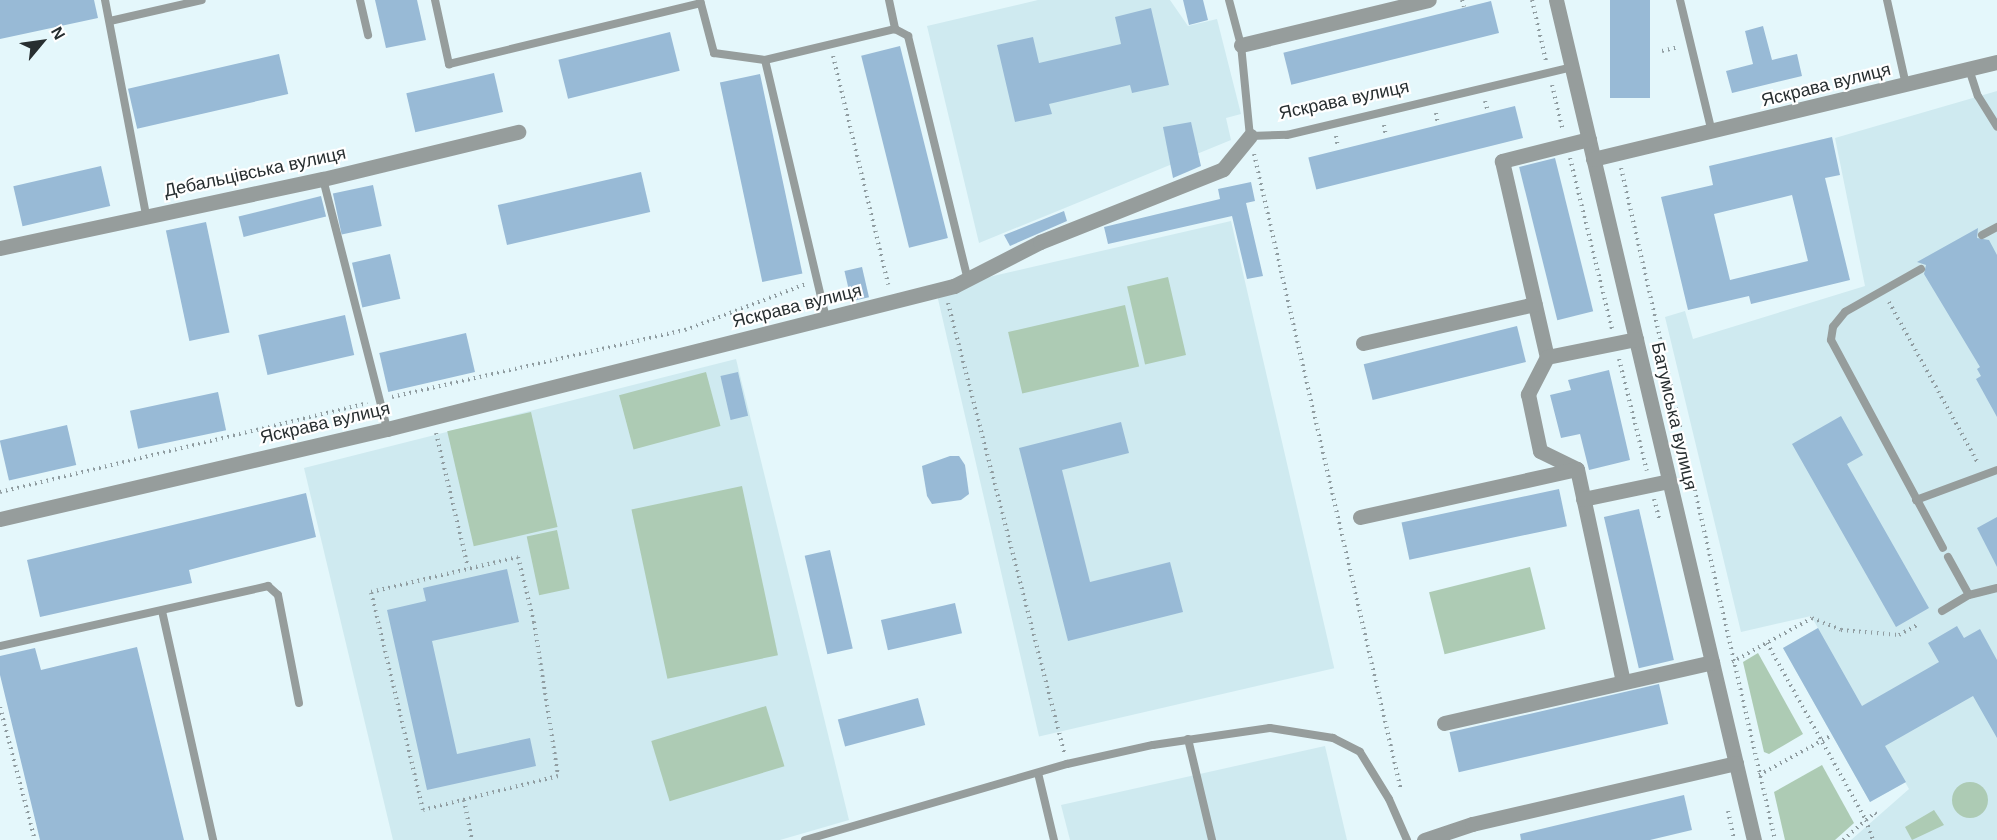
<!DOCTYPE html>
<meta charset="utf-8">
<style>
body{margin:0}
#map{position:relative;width:1997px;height:840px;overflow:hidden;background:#e4f7fb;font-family:Helvetica,sans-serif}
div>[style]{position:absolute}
.built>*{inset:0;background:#cfeaf0;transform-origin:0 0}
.green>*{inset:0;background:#adcbb4;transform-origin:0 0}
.round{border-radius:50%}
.building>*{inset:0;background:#98bad6;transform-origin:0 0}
.path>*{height:4px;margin-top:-2px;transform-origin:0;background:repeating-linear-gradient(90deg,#909da1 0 1.5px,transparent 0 6px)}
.lane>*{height:8px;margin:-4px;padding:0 4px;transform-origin:4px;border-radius:4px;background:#969d9c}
.street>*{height:15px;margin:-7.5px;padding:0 7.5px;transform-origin:7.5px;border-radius:7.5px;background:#969d9c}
span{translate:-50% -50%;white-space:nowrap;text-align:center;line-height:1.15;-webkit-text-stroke:4.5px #fff;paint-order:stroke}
.street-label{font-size:18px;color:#272e30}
.north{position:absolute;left:12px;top:12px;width:60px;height:60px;-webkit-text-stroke:4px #fff;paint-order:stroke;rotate:61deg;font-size:16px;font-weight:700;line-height:24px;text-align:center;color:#272e30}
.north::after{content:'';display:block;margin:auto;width:21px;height:27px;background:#272e30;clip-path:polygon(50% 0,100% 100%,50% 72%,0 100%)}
</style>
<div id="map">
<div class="built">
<i style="clip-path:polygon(1038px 0,1170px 0,1188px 26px,1217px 19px,1241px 114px,1226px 118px,1231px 140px,979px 243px,927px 26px)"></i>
<i style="clip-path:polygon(1997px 91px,1997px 840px,1851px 840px,1909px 789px,1905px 782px,1870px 802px,1783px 648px,1818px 628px,1811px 616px,1741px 632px,1665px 317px,1685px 311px,1693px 339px,1865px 286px,1835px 138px)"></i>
<i style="left:1231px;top:221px;width:459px;height:303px;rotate:77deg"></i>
<i style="clip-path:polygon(736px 359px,849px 820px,780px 840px,393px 840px,304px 468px)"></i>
<i style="clip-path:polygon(1325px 746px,1347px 840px,1070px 840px,1061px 805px)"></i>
</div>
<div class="green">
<i style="left:1168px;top:277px;width:80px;height:42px;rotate:77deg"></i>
<i style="left:1125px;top:305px;width:63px;height:120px;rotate:77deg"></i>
<i style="left:706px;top:372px;width:56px;height:90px;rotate:75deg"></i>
<i style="left:531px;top:412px;width:118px;height:86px;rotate:77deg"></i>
<i style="left:742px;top:486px;width:173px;height:113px;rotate:78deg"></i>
<i style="left:557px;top:530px;width:60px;height:31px;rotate:78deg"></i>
<i style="left:1530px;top:567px;width:64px;height:104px;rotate:76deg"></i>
<i style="clip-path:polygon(1758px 653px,1803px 734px,1769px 754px,1764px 752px,1743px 662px)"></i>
<i style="left:766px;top:706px;width:63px;height:120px;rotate:73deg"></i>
<i style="clip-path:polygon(1822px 765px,1854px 823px,1835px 840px,1785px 840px,1774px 792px)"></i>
<i class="round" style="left:1952px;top:782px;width:36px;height:36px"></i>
<i style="clip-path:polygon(1934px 810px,1944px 825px,1912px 840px,1905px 827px)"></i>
</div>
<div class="building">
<i style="clip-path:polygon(0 0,94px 0,98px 18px,0 39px)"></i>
<i style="clip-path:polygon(375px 0,417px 0,426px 40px,386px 48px)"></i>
<i style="clip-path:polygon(1183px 0,1203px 0,1208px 20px,1189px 25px)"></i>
<i style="left:1610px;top:0;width:40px;height:98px"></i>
<i style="left:1491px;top:1px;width:33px;height:214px;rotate:76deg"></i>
<i style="clip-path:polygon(1151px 8px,1169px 85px,1132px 93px,1130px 85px,1049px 104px,1052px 114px,1015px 122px,997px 45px,1033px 37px,1039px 63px,1121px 44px,1115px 17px)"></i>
<i style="clip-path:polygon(1763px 26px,1772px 60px,1797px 54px,1802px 76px,1732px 93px,1726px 71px,1753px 64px,1745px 31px)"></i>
<i style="left:670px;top:32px;width:40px;height:115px;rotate:76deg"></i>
<i style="left:900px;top:46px;width:198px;height:40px;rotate:76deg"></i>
<i style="left:279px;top:54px;width:41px;height:155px;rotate:77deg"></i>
<i style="left:494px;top:73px;width:40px;height:90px;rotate:77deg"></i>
<i style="left:760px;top:74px;width:204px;height:41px;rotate:78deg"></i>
<i style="left:1515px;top:106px;width:33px;height:213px;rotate:76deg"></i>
<i style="clip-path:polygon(1191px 122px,1201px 166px,1173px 178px,1163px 127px)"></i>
<i style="clip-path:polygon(evenodd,1832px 137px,1840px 175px,1825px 178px,1850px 280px,1751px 304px,1749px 296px,1688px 310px,1661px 197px,1713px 185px,1709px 166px,1832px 137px,1792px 195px,1808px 261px,1730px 280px,1714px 214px,1792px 195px)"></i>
<i style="left:1555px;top:158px;width:158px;height:37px;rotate:76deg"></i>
<i style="left:101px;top:166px;width:41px;height:90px;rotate:77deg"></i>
<i style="left:641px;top:172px;width:41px;height:147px;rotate:77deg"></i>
<i style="clip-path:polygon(1251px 182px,1255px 201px,1246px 203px,1263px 276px,1247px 279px,1232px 216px,1108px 244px,1104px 227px,1220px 199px,1218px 189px)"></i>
<i style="left:373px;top:185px;width:42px;height:41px;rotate:78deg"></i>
<i style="left:321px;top:196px;width:21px;height:85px;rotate:76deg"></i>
<i style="clip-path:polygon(1064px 211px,1067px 221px,1010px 246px,1004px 235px)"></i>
<i style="left:206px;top:222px;width:113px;height:41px;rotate:78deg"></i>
<i style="clip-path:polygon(1978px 228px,1977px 238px,1989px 240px,1997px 255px,1997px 417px,1976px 379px,1981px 376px,1977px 369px,1980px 367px,1924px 274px,1926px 265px,1917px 262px)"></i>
<i style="left:390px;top:254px;width:46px;height:39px;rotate:77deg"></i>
<i style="left:862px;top:267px;width:31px;height:18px;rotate:77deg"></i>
<i style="left:345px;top:315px;width:41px;height:89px;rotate:77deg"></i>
<i style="left:1517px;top:326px;width:37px;height:158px;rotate:76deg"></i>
<i style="left:466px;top:333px;width:40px;height:89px;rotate:77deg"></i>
<i style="clip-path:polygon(1609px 370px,1630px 460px,1589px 470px,1580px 434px,1561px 438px,1550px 395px,1571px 390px,1568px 380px)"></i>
<i style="left:738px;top:372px;width:45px;height:18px;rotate:77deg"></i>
<i style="left:218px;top:392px;width:39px;height:90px;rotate:78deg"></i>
<i style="clip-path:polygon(1841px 416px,1863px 455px,1847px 464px,1929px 608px,1896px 627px,1792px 444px)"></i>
<i style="clip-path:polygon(1121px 422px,1129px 453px,1062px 470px,1090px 582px,1170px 562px,1183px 612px,1068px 641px,1019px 448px)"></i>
<i style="left:67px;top:425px;width:41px;height:69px;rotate:77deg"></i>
<i style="clip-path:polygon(950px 456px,959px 456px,965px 465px,969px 494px,961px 500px,932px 504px,927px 496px,922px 466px)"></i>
<i style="left:1559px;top:489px;width:38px;height:161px;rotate:78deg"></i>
<i style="clip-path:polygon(306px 493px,316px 537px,189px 570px,192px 583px,40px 617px,27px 560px)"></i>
<i style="left:1639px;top:509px;width:155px;height:36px;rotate:77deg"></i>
<i style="clip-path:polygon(1997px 517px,1997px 567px,1977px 528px)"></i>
<i style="left:830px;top:550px;width:101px;height:26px;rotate:77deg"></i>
<i style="clip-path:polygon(507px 569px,519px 622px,432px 641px,457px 754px,530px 738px,536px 766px,427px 790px,387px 610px,426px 601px,423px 588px)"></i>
<i style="left:955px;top:603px;width:31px;height:76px;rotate:77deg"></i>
<i style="clip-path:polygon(1957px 626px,1964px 638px,1980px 629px,1997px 660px,1997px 738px,1973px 696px,1885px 746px,1906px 782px,1870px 802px,1783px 648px,1818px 628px,1862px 706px,1939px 662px,1928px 643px)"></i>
<i style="clip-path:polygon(137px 647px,184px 840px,40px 840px,0 675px,0 656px,35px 648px,41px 670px)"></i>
<i style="left:1659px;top:684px;width:41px;height:215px;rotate:77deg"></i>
<i style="left:918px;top:698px;width:28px;height:83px;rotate:75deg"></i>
<i style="clip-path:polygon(1684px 795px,1692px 830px,1650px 840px,1521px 840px,1520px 834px)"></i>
</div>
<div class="path">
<i style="left:1462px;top:0;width:7px;rotate:74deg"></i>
<i style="left:1532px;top:0;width:63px;rotate:77.1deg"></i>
<i style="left:1662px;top:51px;width:17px;rotate:-13deg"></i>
<i style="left:833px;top:56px;width:235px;rotate:76.4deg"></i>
<i style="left:1552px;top:85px;width:47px;rotate:76.6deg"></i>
<i style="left:1485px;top:101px;width:11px;rotate:75deg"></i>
<i style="left:1436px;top:113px;width:11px;rotate:80deg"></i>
<i style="left:1384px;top:125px;width:11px;rotate:80deg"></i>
<i style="left:1336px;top:136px;width:11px;rotate:80deg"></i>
<i style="left:1254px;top:154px;width:653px;rotate:76.99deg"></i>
<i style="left:1570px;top:158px;width:176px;rotate:76.2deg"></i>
<i style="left:1621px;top:168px;width:689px;rotate:77.09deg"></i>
<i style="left:1889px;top:302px;width:184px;rotate:61.1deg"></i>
<i style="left:948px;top:303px;width:464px;rotate:75.5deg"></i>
<i style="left:1619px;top:359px;width:115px;rotate:76deg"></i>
<i style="left:392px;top:397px;width:301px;rotate:-12.9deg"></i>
<i style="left:685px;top:330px;width:129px;rotate:-20.8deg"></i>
<i style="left:436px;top:433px;width:138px;rotate:76.6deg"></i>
<i style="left:0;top:492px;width:378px;rotate:-13.6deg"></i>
<i style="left:1654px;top:499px;width:20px;rotate:75deg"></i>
<i style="left:518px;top:557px;width:67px;rotate:76.2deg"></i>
<i style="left:534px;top:622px;width:156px;rotate:81.1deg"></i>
<i style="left:558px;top:776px;width:139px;rotate:165.9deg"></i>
<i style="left:423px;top:810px;width:224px;rotate:-103.4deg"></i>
<i style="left:371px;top:592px;width:151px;rotate:-13.4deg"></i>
<i style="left:1767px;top:643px;width:203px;rotate:60.8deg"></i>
<i style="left:1866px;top:820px;width:11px;rotate:-38deg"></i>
<i style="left:1875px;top:813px;width:5px;rotate:37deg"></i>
<i style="left:1732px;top:662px;width:91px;rotate:-28.8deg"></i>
<i style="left:1812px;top:618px;width:31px;rotate:22deg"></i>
<i style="left:1841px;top:630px;width:58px;rotate:4.9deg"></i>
<i style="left:1899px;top:635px;width:21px;rotate:-29deg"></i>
<i style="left:0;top:707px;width:138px;rotate:75.3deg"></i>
<i style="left:1759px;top:775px;width:83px;rotate:-28.7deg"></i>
<i style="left:464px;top:800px;width:41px;rotate:78.7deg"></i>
<i style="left:1728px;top:811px;width:30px;rotate:78deg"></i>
<i style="left:1843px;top:840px;width:30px;rotate:-41deg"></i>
<i style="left:1866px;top:820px;width:21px;rotate:71deg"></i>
</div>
<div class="lane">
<i style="left:105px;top:0;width:219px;rotate:79.2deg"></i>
<i style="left:360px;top:0;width:36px;rotate:77deg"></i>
<i style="left:435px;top:0;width:66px;rotate:77.7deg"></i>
<i style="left:449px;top:64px;width:259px;rotate:-13.6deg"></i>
<i style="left:700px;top:0;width:55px;rotate:75.2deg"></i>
<i style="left:714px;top:53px;width:51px;rotate:7.8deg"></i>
<i style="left:765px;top:60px;width:134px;rotate:-13.4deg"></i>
<i style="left:889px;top:0;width:30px;rotate:78deg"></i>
<i style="left:895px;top:29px;width:15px;rotate:28deg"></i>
<i style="left:908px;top:36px;width:252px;rotate:76.2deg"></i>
<i style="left:1229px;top:0;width:47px;rotate:75.1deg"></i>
<i style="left:1241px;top:45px;width:91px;rotate:84.4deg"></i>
<i style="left:1250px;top:136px;width:37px;rotate:-2deg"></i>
<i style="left:1287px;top:135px;width:294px;rotate:-13.4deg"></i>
<i style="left:1680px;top:0;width:136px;rotate:76.4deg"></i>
<i style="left:1887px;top:0;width:87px;rotate:77.4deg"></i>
<i style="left:110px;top:21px;width:94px;rotate:-12.9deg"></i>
<i style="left:765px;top:60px;width:265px;rotate:76.7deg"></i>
<i style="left:1969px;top:69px;width:28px;rotate:72deg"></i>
<i style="left:1978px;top:96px;width:36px;rotate:58deg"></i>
<i style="left:323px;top:179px;width:258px;rotate:75.6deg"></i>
<i style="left:1982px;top:235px;width:17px;rotate:-28deg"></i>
<i style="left:1921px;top:269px;width:87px;rotate:150.5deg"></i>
<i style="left:1845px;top:312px;width:19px;rotate:129deg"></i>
<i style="left:1833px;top:327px;width:13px;rotate:99deg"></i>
<i style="left:1831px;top:340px;width:236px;rotate:61.7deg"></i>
<i style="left:1916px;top:500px;width:86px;rotate:-20.3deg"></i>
<i style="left:1948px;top:557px;width:43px;rotate:61.1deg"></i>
<i style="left:162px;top:611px;width:235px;rotate:77.4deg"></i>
<i style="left:1942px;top:611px;width:31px;rotate:-31deg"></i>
<i style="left:1969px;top:595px;width:29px;rotate:-14deg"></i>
<i style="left:0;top:646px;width:275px;rotate:-12.6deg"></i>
<i style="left:268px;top:586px;width:13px;rotate:42deg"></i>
<i style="left:278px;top:595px;width:110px;rotate:79deg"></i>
<i style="left:1188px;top:739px;width:104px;rotate:76.6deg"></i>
<i style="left:1038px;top:773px;width:69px;rotate:76.6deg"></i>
<i style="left:805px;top:840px;width:273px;rotate:-16.2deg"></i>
<i style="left:1067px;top:764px;width:88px;rotate:-12.5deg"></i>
<i style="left:1153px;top:745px;width:118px;rotate:-8.3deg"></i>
<i style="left:1270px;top:728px;width:64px;rotate:9deg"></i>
<i style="left:1333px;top:738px;width:30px;rotate:27deg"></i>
<i style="left:1360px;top:752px;width:55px;rotate:58.3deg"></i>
<i style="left:1389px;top:799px;width:45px;rotate:66.3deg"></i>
</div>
<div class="street">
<i style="left:1556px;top:0;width:863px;rotate:76.74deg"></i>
<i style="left:1241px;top:45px;width:193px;rotate:-13.5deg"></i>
<i style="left:1589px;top:139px;width:90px;rotate:165.8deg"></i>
<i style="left:1502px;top:161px;width:201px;rotate:77.1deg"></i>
<i style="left:1547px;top:357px;width:42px;rotate:117.2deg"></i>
<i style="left:1528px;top:394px;width:58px;rotate:78.1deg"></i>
<i style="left:1540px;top:451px;width:41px;rotate:25.9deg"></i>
<i style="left:1577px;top:469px;width:217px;rotate:77.8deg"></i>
<i style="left:1593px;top:159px;width:415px;rotate:-13.5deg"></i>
<i style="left:0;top:248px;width:330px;rotate:-12.1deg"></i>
<i style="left:323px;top:179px;width:201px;rotate:-13.6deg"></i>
<i style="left:1363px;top:343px;width:176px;rotate:-12.8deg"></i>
<i style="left:1547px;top:357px;width:91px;rotate:-11.4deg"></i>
<i style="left:1583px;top:499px;width:88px;rotate:-11.8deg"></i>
<i style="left:1360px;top:517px;width:222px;rotate:-12.5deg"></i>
<i style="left:0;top:519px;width:397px;rotate:-13.1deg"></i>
<i style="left:387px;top:429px;width:585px;rotate:-14.16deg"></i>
<i style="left:954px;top:286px;width:97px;rotate:-27.1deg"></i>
<i style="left:1040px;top:242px;width:197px;rotate:-21.7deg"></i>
<i style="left:1223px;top:169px;width:43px;rotate:-50.7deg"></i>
<i style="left:1444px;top:723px;width:275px;rotate:-12.8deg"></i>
<i style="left:1424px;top:840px;width:51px;rotate:-18.4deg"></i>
<i style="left:1472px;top:824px;width:271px;rotate:-13deg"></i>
</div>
<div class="street-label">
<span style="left:1826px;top:85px;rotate:-14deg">Яскрава вулиця</span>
<span style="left:1344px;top:100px;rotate:-12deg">Яскрава вулиця</span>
<span style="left:255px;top:172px;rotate:-12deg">Дебальцівська вулиця</span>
<span style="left:797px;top:306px;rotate:-14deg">Яскрава вулиця</span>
<span style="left:1674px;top:416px;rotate:77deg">Батумська вулиця</span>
<span style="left:325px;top:423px;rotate:-13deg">Яскрава вулиця</span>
</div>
<div class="north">N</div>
</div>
